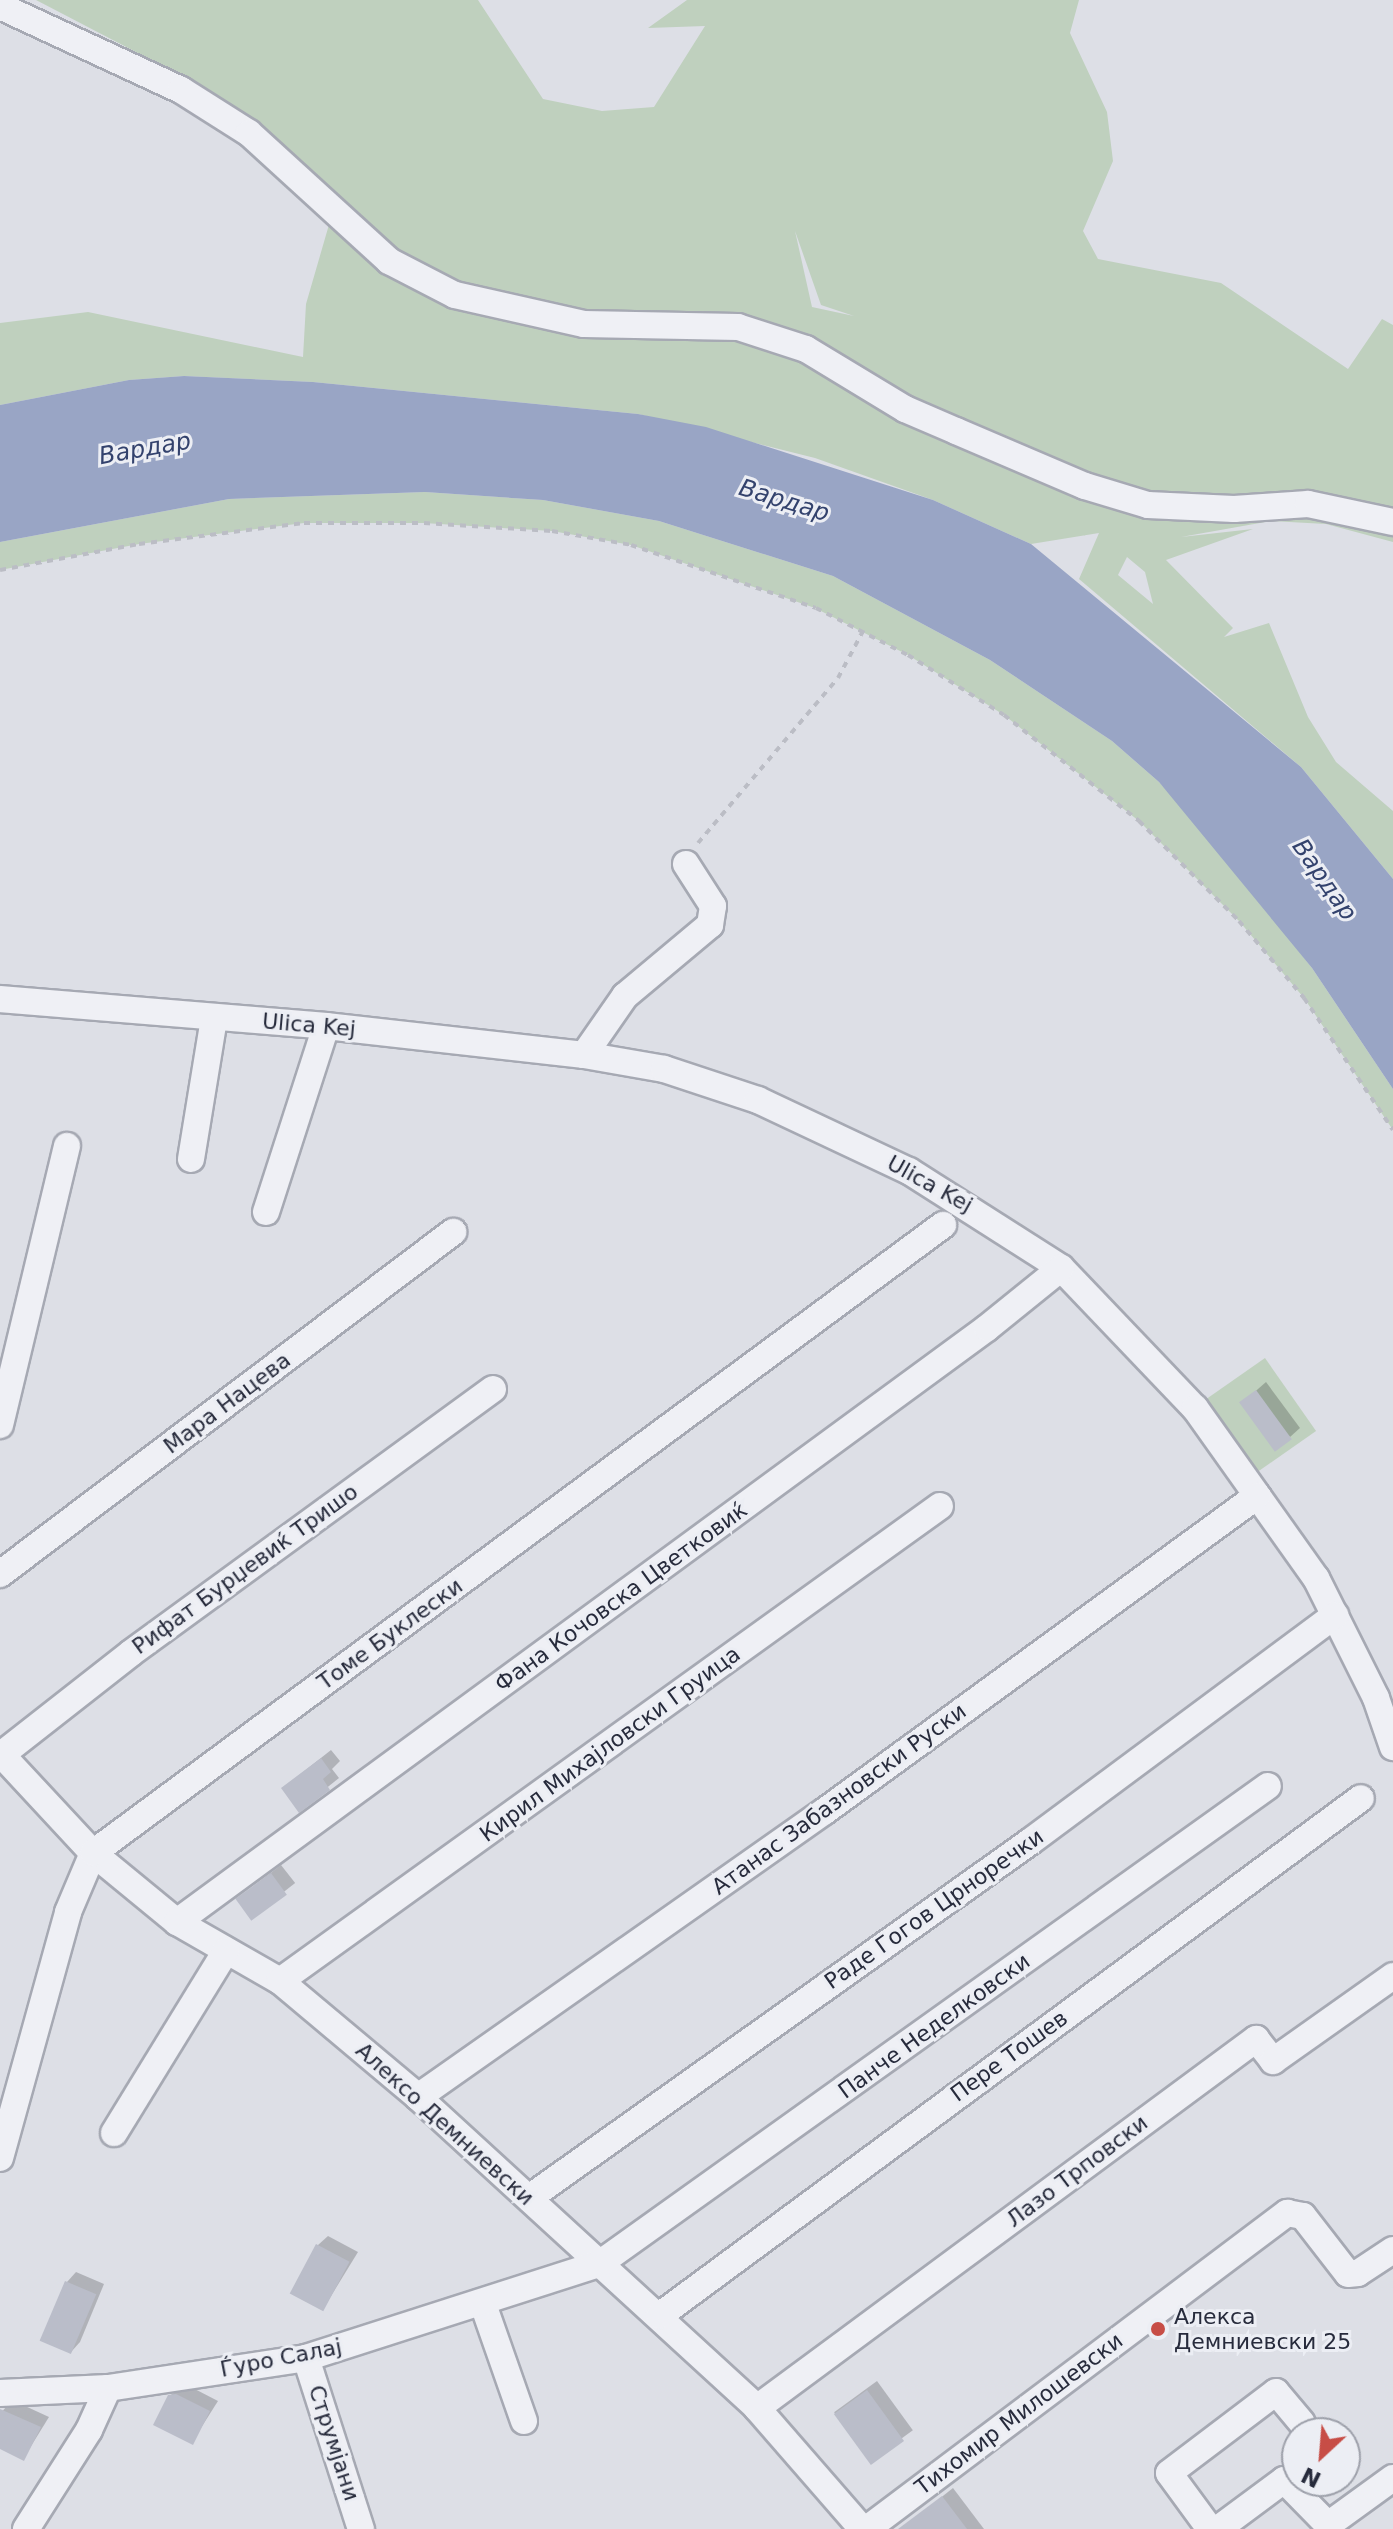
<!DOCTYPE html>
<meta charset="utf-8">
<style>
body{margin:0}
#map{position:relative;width:1393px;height:2529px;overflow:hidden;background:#dddfe6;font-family:"DejaVu Sans",sans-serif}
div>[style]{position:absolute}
.green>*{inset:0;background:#bfd0be;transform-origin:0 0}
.water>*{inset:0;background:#99a5c5}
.shadow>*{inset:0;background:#0003;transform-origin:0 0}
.building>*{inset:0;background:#babdc9;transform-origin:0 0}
.path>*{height:4px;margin-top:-2px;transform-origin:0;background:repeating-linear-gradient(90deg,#bbbdc5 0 6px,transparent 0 12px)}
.roads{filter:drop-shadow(2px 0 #a6a9b3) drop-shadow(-2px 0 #a6a9b3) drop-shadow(0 2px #a6a9b3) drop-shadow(0 -2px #a6a9b3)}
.minor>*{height:26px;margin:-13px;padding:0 13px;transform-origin:13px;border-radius:13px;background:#eff0f5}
.dots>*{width:22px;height:22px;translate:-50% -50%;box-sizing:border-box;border:4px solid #eceef4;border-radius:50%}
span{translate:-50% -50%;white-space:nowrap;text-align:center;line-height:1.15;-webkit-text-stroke:6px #eceef4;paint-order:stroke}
.street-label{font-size:22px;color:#272b3c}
.poi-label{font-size:22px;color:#272b3c}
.left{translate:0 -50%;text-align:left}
.water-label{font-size:24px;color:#33426d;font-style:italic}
.north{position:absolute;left:1281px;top:2417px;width:80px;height:80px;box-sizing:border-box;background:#eceef4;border:2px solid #9da0aa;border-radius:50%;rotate:206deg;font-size:22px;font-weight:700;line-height:32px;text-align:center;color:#272b3c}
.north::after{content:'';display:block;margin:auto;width:28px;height:36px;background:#c74d46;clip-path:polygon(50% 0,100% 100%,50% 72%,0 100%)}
</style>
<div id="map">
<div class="green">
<i style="clip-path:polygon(evenodd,36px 0,478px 0,543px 99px,602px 111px,654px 107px,705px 26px,648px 28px,687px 0,1079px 0,1070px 33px,1107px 112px,1113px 161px,1083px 231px,1098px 259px,1221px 283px,1348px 369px,1382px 319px,1393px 325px,1393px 542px,1326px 524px,1271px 521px,1181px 537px,1253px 529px,1166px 560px,1233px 628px,1224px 637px,1269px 623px,1308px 717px,1336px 762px,1393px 811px,1393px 879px,1301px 767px,1079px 579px,1099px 533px,1031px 544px,933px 500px,815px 458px,638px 414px,313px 382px,184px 376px,129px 380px,0 405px,0 323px,88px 312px,303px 357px,306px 304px,337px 197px,234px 114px,157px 63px,36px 0,795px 231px,821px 305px,854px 316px,812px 307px,795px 231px,36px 0,1127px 557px,1145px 572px,1153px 604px,1118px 575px,1127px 557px)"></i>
<i style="clip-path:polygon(425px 492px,543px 500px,659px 521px,833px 576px,990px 660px,1112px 741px,1159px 782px,1210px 838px,1312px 968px,1393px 1089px,1393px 1130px,1304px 998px,1239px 921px,1139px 821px,1004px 715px,908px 655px,815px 608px,631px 545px,552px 531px,424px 523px,304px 523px,139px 544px,0 570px,0 542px,229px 499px)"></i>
<i style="left:1265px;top:1358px;width:89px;height:86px;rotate:55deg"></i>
</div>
<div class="water">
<i style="clip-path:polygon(184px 376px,313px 382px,638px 414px,706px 427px,933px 500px,1031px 544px,1301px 767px,1393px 879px,1393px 1089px,1312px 968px,1159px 782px,1112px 741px,990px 660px,833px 576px,659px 521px,543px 500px,425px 492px,229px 499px,0 542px,0 405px,129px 380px)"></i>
</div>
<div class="shadow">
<i style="clip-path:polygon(1266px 1382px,1300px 1428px,1290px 1437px,1242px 1403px)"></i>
<i style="clip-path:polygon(331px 1750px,340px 1761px,332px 1769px,339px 1778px,299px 1810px,283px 1788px)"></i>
<i style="left:281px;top:1865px;width:23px;height:55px;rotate:52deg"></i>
<i style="clip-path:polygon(328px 2236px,358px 2252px,323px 2309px,318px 2245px)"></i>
<i style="clip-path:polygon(76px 2272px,104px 2284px,80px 2342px,71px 2352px,67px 2282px)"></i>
<i style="left:877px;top:2381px;width:61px;height:53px;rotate:54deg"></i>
<i style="clip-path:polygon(187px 2385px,218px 2401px,192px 2442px,169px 2396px)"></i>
<i style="clip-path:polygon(12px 2400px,49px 2417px,23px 2459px,0 2447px,0 2414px)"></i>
<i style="clip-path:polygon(953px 2488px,984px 2529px,915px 2529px,910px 2522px)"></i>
</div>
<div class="building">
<i style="left:1256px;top:1390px;width:61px;height:21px;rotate:54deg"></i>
<i style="clip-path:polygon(321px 1758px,331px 1772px,323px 1779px,330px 1790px,299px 1813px,281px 1788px)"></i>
<i style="left:271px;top:1873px;width:27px;height:44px;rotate:54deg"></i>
<i style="left:316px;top:2244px;width:38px;height:56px;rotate:28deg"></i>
<i style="left:65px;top:2281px;width:34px;height:65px;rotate:23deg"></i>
<i style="left:867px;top:2390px;width:63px;height:41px;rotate:54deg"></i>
<i style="clip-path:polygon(176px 2394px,210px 2411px,193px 2445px,153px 2425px,168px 2395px)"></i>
<i style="clip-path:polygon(0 2409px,41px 2427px,24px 2461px,0 2449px)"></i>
<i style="clip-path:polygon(942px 2496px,967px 2529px,898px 2529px)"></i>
</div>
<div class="path">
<i style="left:0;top:570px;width:141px;rotate:-10.6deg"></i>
<i style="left:139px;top:544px;width:166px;rotate:-7.3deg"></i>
<i style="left:304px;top:523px;width:120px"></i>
<i style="left:424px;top:523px;width:128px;rotate:3.6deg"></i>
<i style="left:552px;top:531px;width:80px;rotate:10deg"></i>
<i style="left:631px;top:545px;width:195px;rotate:18.8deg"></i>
<i style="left:816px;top:608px;width:103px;rotate:27.1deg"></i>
<i style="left:908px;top:655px;width:113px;rotate:32deg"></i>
<i style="left:1004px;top:715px;width:172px;rotate:38.1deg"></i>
<i style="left:1139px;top:821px;width:141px;rotate:45deg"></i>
<i style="left:1239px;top:921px;width:101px;rotate:49.8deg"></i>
<i style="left:1304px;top:998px;width:159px;rotate:56deg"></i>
<i style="left:698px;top:843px;width:216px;rotate:-49.7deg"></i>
<i style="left:838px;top:678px;width:53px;rotate:-62deg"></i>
</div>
<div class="roads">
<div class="minor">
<i style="left:0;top:6px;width:200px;rotate:24.9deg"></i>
<i style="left:181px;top:90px;width:80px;rotate:32.3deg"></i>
<i style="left:249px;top:133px;width:190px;rotate:42.4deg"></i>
<i style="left:389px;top:261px;width:74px;rotate:27.3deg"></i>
<i style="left:455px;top:295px;width:132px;rotate:12.7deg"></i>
<i style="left:584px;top:324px;width:154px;rotate:1.1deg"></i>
<i style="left:738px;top:327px;width:71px;rotate:17.9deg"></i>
<i style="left:806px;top:349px;width:116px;rotate:31.2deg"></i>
<i style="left:905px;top:409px;width:56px;rotate:23.3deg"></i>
<i style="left:956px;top:431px;width:140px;rotate:23.1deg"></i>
<i style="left:1085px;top:486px;width:66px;rotate:16.8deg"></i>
<i style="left:1148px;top:505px;width:86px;rotate:2.7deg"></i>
<i style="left:1234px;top:509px;width:74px;rotate:-3.9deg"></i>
<i style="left:1308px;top:504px;width:87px;rotate:12deg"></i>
<i style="left:0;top:999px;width:327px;rotate:4.7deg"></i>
<i style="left:326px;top:1026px;width:260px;rotate:6.4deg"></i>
<i style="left:584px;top:1055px;width:81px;rotate:9.9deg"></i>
<i style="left:664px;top:1069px;width:99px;rotate:18.3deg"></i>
<i style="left:758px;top:1100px;width:167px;rotate:25.2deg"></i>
<i style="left:909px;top:1171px;width:180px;rotate:32.5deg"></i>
<i style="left:1061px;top:1268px;width:194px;rotate:46.3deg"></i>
<i style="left:1195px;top:1408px;width:209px;rotate:54.6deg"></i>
<i style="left:1316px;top:1578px;width:134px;rotate:63.4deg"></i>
<i style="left:1376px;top:1698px;width:52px;rotate:70.9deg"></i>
<i style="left:584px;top:1055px;width:72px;rotate:-55.2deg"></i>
<i style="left:625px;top:996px;width:111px;rotate:-39.9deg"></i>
<i style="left:710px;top:925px;width:19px;rotate:-81deg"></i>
<i style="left:713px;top:906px;width:50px;rotate:-122.7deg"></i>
<i style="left:191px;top:1159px;width:143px;rotate:-80.7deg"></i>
<i style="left:266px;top:1212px;width:195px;rotate:-72.1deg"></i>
<i style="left:0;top:1425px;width:287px;rotate:-76.5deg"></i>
<i style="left:0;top:1574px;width:568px;rotate:-37.05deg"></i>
<i style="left:0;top:1753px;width:137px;rotate:47.1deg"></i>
<i style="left:93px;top:1853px;width:109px;rotate:39.4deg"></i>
<i style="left:177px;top:1922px;width:119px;rotate:29.8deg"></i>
<i style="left:280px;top:1981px;width:180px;rotate:40deg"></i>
<i style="left:418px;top:2097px;width:460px;rotate:42.5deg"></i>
<i style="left:757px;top:2408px;width:160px;rotate:49deg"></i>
<i style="left:1px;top:1755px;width:165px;rotate:-38.1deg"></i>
<i style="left:131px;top:1653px;width:448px;rotate:-36.1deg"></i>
<i style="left:177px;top:1922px;width:1004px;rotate:-36.25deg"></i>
<i style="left:987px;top:1328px;width:95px;rotate:-39deg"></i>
<i style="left:280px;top:1981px;width:813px;rotate:-35.74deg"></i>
<i style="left:418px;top:2097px;width:497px;rotate:-35.1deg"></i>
<i style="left:825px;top:1811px;width:535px;rotate:-36.1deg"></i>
<i style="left:114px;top:2133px;width:214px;rotate:-58.4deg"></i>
<i style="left:0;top:2158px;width:255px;rotate:-74.5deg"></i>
<i style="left:68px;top:1912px;width:64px;rotate:-67deg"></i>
<i style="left:93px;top:1853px;width:1057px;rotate:-36.46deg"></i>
<i style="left:529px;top:2198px;width:616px;rotate:-35.42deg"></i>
<i style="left:1031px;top:1841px;width:379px;rotate:-36.6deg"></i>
<i style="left:483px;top:2304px;width:124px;rotate:70.7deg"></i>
<i style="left:659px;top:2316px;width:872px;rotate:-36.42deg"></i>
<i style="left:306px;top:2358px;width:180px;rotate:72.2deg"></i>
<i style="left:0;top:2393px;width:108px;rotate:-2.7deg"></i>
<i style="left:108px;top:2388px;width:200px;rotate:-8.6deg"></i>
<i style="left:306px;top:2358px;width:308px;rotate:-17.8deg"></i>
<i style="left:599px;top:2264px;width:822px;rotate:-35.55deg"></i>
<i style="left:757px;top:2408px;width:621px;rotate:-36.48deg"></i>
<i style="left:1256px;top:2039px;width:28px;rotate:52deg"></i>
<i style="left:1273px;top:2061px;width:147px;rotate:-35.3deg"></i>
<i style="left:26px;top:2529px;width:117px;rotate:-57.5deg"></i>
<i style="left:89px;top:2430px;width:46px;rotate:-65.7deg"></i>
<i style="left:867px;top:2529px;width:526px;rotate:-36.96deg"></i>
<i style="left:1287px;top:2213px;width:16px;rotate:11deg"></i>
<i style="left:1303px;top:2216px;width:73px;rotate:52.2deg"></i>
<i style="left:1348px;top:2274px;width:10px;rotate:-6deg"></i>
<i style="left:1358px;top:2273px;width:42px;rotate:-33.3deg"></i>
<i style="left:1210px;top:2529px;width:69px;rotate:-126.2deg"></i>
<i style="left:1169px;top:2473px;width:134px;rotate:-37.1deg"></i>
<i style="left:1276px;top:2392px;width:40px;rotate:50deg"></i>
<i style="left:1218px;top:2529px;width:82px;rotate:-36.6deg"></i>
<i style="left:1284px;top:2480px;width:63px;rotate:45.6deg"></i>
<i style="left:1328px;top:2525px;width:80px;rotate:-35.9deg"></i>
</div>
</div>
<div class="dots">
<i style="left:1158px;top:2329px;background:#c74d46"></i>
</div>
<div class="street-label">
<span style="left:309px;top:1025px;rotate:5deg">Ulica Kej</span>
<span style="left:930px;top:1184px;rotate:29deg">Ulica Kej</span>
<span style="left:227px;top:1403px;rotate:-37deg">Мара Нацева</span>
<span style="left:245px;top:1569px;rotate:-36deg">Рифат Бурџевиќ Тришо</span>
<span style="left:621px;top:1597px;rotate:-36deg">Фана Кочовска Цветковиќ</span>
<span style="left:390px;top:1634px;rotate:-36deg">Томе Буклески</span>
<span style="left:610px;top:1744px;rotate:-36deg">Кирил Михајловски Груица</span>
<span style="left:839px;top:1799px;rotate:-36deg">Атанас Забазновски Руски</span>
<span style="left:934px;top:1909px;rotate:-35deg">Раде Гогов Црноречки</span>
<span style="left:934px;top:2026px;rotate:-36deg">Панче Неделковски</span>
<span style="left:1009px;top:2056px;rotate:-36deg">Пере Тошев</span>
<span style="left:445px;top:2124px;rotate:42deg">Алексо Демниевски</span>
<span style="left:1077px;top:2171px;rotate:-37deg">Лазо Трповски</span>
<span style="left:281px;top:2358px;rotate:-11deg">Ѓуро Салај</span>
<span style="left:1019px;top:2414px;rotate:-37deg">Тихомир Милошевски</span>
<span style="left:334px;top:2443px;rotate:72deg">Струмјани</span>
</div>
<div class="poi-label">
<span class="left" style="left:1174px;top:2329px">Алекса<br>Демниевски 25</span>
</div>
<div class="water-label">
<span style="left:145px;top:449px;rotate:-10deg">Вардар</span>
<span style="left:784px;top:501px;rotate:17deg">Вардар</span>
<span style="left:1324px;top:880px;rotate:55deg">Вардар</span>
</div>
<div class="north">N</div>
</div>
